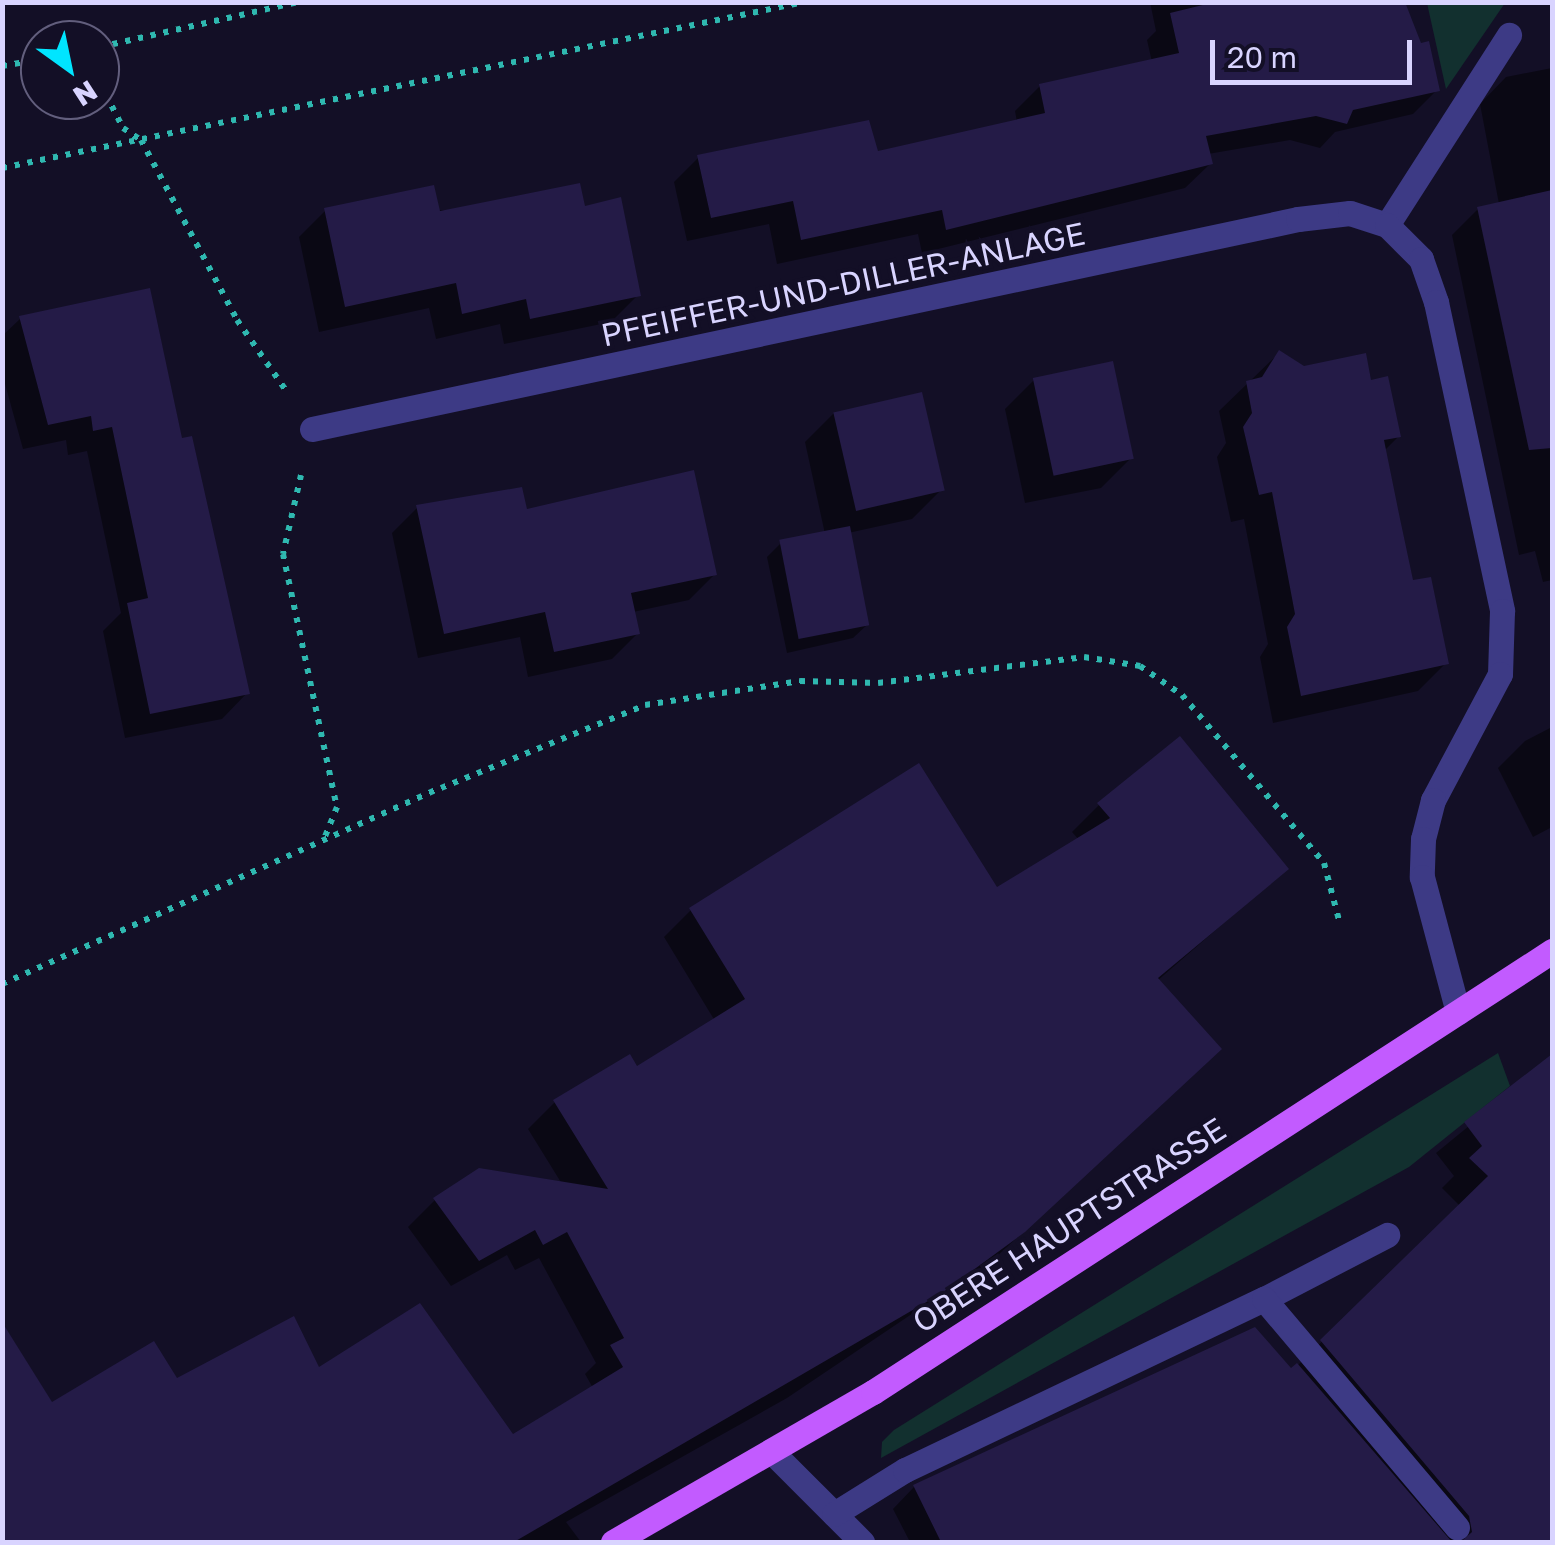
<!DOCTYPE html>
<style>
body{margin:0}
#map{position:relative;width:1555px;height:1545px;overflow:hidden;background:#130f26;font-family:"Golos Text",sans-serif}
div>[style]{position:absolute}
.green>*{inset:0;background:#12302f}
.shadow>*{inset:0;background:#0007}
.building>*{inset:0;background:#241b47;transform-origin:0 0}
.path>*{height:6px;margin-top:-3px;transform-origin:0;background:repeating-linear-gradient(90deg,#2fb8b0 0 5px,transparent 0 13px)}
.minor>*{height:25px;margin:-12.5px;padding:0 12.5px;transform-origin:12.5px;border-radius:12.5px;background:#3d3a85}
.major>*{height:25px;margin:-12.5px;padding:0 12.5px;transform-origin:12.5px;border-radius:12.5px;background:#c25bff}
span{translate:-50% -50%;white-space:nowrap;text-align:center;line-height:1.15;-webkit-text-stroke:8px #130f26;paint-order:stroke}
.street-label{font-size:32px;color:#d9d4ff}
.frame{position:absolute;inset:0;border:5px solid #d9d4ff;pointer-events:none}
.north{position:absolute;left:20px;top:20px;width:100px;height:100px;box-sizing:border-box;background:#130f26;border:2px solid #625e7d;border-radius:50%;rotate:147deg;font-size:28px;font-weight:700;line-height:40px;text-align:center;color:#d9d4ff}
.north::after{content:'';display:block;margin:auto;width:35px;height:45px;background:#00e5ff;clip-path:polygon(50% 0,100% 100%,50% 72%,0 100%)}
.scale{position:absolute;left:1210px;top:40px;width:202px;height:45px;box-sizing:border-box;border:5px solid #d9d4ff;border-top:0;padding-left:12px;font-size:30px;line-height:35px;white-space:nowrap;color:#d9d4ff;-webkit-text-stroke:8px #130f26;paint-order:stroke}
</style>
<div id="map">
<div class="green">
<i style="clip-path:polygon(1427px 3px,1505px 3px,1446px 89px)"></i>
<i style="clip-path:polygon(1498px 1053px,1510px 1086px,1409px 1167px,881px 1458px,882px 1442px,894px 1430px)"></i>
</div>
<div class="shadow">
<i style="clip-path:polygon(1150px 2px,1403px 2px,1437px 90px,1413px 114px,1335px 132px,1320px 148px,1290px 140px,1208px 154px,1210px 164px,1185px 188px,922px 253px,918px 234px,777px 264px,769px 224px,687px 241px,674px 182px,699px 157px,876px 154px,1017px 122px,1015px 111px,1040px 86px,1152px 62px,1147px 40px,1156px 31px)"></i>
<i style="clip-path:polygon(1552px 68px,1552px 580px,1543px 582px,1535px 551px,1519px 555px,1452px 235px,1478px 209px,1499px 204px,1480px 104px,1506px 77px)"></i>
<i style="clip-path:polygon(583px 209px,638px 295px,611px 322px,504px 344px,500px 324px,436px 339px,429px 308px,319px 332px,299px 237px,325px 211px)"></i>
<i style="clip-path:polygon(20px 319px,180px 441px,247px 693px,222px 719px,125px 738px,103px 631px,121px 613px,87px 451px,68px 455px,66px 440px,23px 449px,2px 373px,2px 336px)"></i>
<i style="clip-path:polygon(1279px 353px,1304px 369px,1369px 383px,1398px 437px,1384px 451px,1412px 583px,1446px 663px,1418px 691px,1273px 723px,1260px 657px,1268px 644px,1244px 519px,1231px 522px,1217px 457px,1226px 443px,1219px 411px)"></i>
<i style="clip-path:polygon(1034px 380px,1130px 459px,1101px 488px,1025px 503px,1005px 409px)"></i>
<i style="clip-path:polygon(834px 413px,941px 490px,912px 519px,848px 533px,868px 624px,853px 638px,787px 653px,767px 557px,781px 543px,825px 534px,805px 442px)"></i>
<i style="clip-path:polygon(418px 507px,525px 512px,715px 574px,689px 600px,633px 612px,638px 633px,612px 659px,528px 677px,520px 637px,418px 658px,392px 533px)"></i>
<i style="clip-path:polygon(1552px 727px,1552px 827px,1533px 837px,1498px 768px,1525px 741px)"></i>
<i style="clip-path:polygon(1099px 805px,1286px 869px,1157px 981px,1192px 1076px,995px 1258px,787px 1398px,566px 1522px,581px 1542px,2px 1542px,2px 1326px,51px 1405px,176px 1381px,318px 1370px,512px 1437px,593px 1388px,585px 1374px,596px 1363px,539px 1258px,515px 1270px,507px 1255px,451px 1286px,408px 1227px,435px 1200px,562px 1184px,528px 1129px,555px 1102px,637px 1070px,715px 1021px,664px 937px,691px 910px,996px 890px,1079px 840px,1072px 832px)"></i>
<i style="clip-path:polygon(1552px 1058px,1552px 1542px,1475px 1542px,1463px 1530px,1450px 1542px,910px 1542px,893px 1509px,914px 1487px,1254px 1330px,1291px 1372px,1460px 1206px,1442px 1188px,1454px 1176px,1436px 1153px)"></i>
</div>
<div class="building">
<i style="clip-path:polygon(1215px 2px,1405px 2px,1421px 43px,1429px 41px,1440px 91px,1353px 110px,1347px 124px,1316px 116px,1206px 136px,1213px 164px,946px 230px,942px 210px,801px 240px,793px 201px,711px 218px,697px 155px,869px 120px,878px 151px,1045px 113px,1039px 84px,1179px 53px,1170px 13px)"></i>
<i style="clip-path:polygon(580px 183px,585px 206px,621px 197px,641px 296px,530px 319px,526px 299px,462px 314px,456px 283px,345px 307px,324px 208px,434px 185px,440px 211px)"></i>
<i style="clip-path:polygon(1552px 190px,1552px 448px,1529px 450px,1477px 207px)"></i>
<i style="clip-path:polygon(150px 288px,182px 438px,192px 436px,250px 694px,150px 714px,127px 603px,148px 598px,112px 427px,93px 431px,91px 416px,48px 425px,19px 316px)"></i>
<i style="clip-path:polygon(1279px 350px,1304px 366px,1366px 353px,1371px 380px,1388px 376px,1401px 437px,1384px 440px,1399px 514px,1413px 580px,1431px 577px,1449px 664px,1301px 696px,1287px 627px,1295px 614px,1272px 492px,1259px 495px,1243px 427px,1252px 413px,1246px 381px,1262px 377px)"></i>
<i style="left:1113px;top:361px;width:100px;height:82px;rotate:78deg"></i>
<i style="left:922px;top:392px;width:101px;height:91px;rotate:77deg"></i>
<i style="clip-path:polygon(694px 470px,717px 575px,631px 593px,640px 634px,554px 652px,545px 612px,444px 634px,416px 505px,522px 487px,527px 509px)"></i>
<i style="left:850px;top:526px;width:101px;height:72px;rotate:79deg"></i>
<i style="clip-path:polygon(1180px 736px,1289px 869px,1158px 978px,1222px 1049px,1025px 1232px,942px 1293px,514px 1542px,2px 1542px,2px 1322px,52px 1402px,154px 1341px,177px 1378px,294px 1316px,319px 1367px,420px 1303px,513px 1434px,623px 1367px,610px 1345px,624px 1338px,567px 1232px,543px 1245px,535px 1230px,479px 1261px,433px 1198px,479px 1168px,608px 1189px,553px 1100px,630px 1054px,637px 1066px,745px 999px,689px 908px,919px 763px,997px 887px,1110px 818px,1097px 803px)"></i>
<i style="clip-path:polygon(1552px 1054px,1552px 1542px,1461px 1542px,1472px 1532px,1469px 1516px,1320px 1340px,1488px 1176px,1469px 1158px,1482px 1146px,1464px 1122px)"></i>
<i style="clip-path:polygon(1255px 1327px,1291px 1368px,1297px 1363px,1452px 1542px,941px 1542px,913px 1485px)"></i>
</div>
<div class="path">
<i style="left:100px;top:47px;width:203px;rotate:-12.8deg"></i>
<i style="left:2px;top:66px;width:39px;rotate:-10deg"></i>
<i style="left:100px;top:83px;width:51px;rotate:62.9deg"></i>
<i style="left:123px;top:128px;width:22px;rotate:34deg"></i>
<i style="left:141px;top:140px;width:204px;rotate:61.9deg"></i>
<i style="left:237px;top:320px;width:88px;rotate:55.2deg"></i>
<i style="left:2px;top:168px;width:819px;rotate:-11.69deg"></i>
<i style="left:301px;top:475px;width:81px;rotate:102.8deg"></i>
<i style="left:283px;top:554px;width:259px;rotate:78deg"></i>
<i style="left:337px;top:807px;width:38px;rotate:112deg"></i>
<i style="left:2px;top:984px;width:481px;rotate:-24.1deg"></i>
<i style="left:441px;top:788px;width:220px;rotate:-22.1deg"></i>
<i style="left:645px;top:705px;width:157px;rotate:-8.8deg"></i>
<i style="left:800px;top:681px;width:78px;rotate:1.5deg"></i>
<i style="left:878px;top:683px;width:208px;rotate:-7.2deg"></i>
<i style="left:1084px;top:657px;width:57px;rotate:9.1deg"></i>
<i style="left:1140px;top:666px;width:51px;rotate:34.6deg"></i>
<i style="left:1182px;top:695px;width:220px;rotate:49.8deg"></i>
<i style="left:1324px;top:863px;width:63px;rotate:75.3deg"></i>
</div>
<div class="minor">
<i style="left:1387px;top:225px;width:226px;rotate:-57.3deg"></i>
<i style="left:312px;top:429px;width:1008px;rotate:-12.02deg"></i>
<i style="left:1298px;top:219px;width:52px;rotate:-6.6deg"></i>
<i style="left:1350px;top:213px;width:39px;rotate:18deg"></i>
<i style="left:1387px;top:225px;width:48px;rotate:45deg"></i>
<i style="left:1421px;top:259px;width:46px;rotate:70.8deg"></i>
<i style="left:1436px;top:302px;width:316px;rotate:77.9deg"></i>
<i style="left:1502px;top:611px;width:63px;rotate:91.8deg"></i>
<i style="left:1500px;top:674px;width:143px;rotate:118deg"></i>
<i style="left:1433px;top:800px;width:40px;rotate:104.4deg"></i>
<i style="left:1423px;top:839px;width:38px;rotate:92deg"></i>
<i style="left:1422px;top:877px;width:140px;rotate:75.1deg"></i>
<i style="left:1264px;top:1299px;width:139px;rotate:-27.5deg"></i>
<i style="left:771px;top:1451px;width:129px;rotate:45deg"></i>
<i style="left:834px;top:1514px;width:84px;rotate:-31.8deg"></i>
<i style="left:905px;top:1470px;width:398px;rotate:-25.5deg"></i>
<i style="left:1264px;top:1299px;width:299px;rotate:49.8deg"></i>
</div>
<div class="major">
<i style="left:613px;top:1542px;width:300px;rotate:-30deg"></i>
<i style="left:873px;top:1392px;width:810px;rotate:-33deg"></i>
</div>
<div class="street-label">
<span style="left:843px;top:284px;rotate:-12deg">PFEIFFER-UND-DILLER-ANLAGE</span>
<span style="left:1069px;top:1225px;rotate:-33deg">OBERE HAUPTSTRASSE</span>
</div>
<div class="frame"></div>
<div class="north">N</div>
<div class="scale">20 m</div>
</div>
